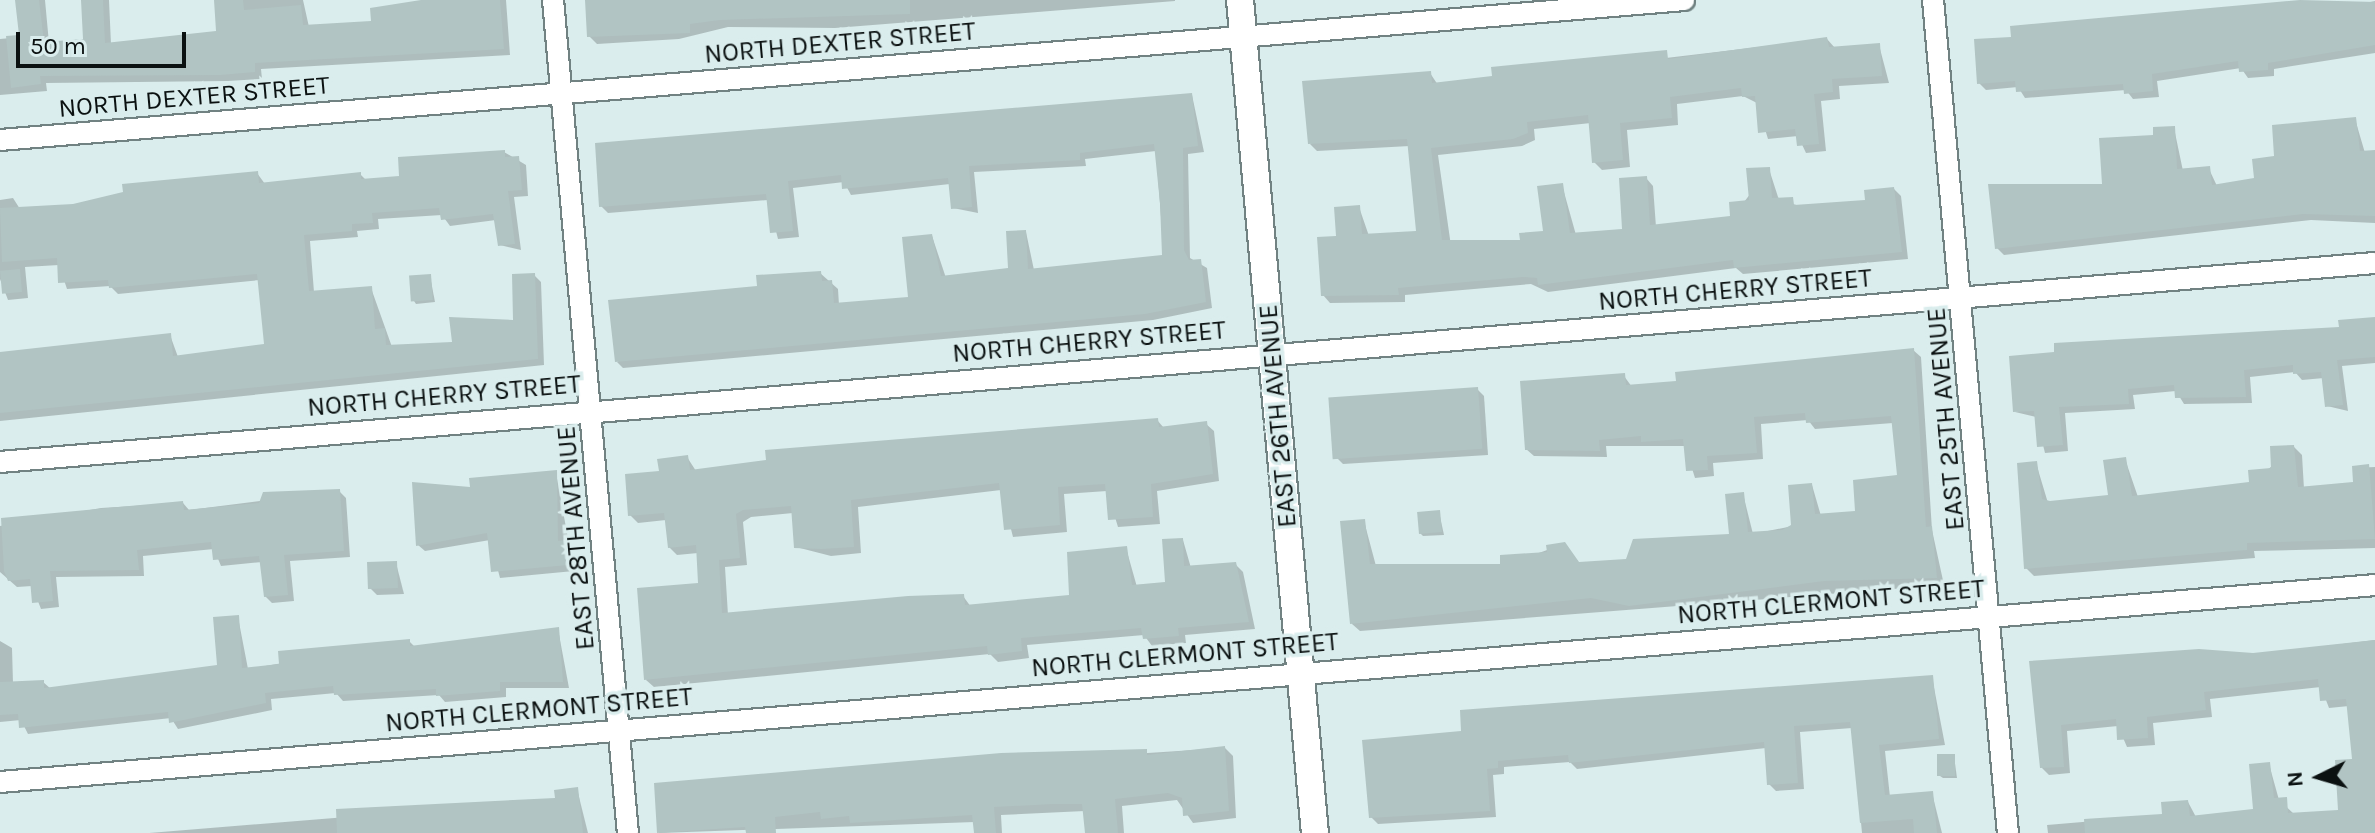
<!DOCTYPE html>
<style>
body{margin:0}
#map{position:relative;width:2375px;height:833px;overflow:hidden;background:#daeded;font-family:Karla,sans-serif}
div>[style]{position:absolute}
.shadow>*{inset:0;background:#0003}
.building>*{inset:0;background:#b1c4c3;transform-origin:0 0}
.roads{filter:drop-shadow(2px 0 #718282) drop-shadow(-2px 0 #718282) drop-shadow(0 2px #718282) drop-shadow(0 -2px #718282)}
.minor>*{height:20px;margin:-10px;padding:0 10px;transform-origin:10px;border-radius:10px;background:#fff}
.tertiary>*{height:26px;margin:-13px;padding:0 13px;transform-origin:13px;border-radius:13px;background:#fff}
span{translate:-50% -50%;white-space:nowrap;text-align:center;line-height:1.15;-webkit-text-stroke:7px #daeded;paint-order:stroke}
.street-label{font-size:26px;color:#0b1111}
.north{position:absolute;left:2279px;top:737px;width:80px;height:80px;-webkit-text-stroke:6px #daeded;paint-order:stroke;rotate:265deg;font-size:22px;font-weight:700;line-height:32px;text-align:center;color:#0b1111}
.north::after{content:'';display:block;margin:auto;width:28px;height:36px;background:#0b1111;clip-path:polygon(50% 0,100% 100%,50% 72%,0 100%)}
.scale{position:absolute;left:16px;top:32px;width:170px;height:36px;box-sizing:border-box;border:4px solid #0b1111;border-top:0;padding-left:10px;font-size:24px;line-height:28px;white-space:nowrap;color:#0b1111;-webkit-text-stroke:6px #daeded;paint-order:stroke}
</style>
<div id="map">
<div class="shadow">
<i style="clip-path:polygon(17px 0,45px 0,49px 43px,85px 41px,83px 0,109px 0,111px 44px,218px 32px,216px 0,303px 0,309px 27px,373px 23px,440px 0,506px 0,510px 55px,261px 69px,262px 79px,228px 81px,46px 83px,47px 91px,0 95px,0 39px,21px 37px)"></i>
<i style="clip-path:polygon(587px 0,1175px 0,1175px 1px,835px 28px,728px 27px,679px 39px,597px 44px,589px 36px)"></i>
<i style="clip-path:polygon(2375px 1px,2375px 53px,2274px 69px,2274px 76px,2248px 78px,2241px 68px,2157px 81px,2159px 97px,2133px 99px,2126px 90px,2025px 98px,2018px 87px,1986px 90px,1979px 83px)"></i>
<i style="clip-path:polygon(1827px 39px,1835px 48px,1879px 45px,1889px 83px,1839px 86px,1840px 99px,1821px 101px,1826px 151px,1806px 153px,1798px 136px,1768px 139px,1757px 103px,1743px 96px,1677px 104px,1678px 125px,1627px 130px,1630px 167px,1602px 170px,1594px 162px,1591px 123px,1534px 129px,1535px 140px,1522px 146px,1438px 155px,1451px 246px,1522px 242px,1545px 233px,1562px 185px,1576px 235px,1624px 231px,1646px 178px,1653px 186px,1656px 227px,1732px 218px,1769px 169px,1779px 200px,1800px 206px,1867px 202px,1894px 189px,1901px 196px,1908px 259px,1743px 274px,1736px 268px,1548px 292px,1531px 284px,1405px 295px,1405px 302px,1330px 303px,1323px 295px,1338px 238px,1359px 207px,1369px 236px,1418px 233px,1410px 146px,1317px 151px,1310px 144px,1430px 73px,1438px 85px)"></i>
<i style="clip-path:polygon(1192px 95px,1204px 152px,1188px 154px,1190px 258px,1207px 268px,1212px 308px,1153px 320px,623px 368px,617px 362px,759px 288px,820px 273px,838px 289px,839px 305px,911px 299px,932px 236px,946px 278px,1010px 270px,1026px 232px,1034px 270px,1164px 257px,1156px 151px,1085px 159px,1086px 166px,974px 172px,978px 213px,953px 208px,950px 184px,851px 195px,844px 182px,793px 188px,799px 237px,778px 239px,768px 200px,608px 213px,601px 206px)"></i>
<i style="clip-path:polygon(2355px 119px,2365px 153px,2375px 153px,2375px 223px,2311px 220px,2004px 255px,1997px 248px,2104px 186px,2174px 128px,2183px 171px,2209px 169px,2217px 186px,2257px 180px,2276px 158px)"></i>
<i style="clip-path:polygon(504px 152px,526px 165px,528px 196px,514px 197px,521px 250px,500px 245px,496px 220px,450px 226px,442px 215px,378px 219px,379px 229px,357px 231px,358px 237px,310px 241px,314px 292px,371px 288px,392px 347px,454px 344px,515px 322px,534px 275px,541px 282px,544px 365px,0 421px,0 353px,170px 335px,178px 357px,266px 345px,260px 280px,118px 294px,110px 286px,67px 289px,59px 265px,25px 267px,28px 298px,8px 300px,0 279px,0 200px,13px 198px,20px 209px,73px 206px,257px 173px,265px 184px,360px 174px,366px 180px,401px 178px)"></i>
<i style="clip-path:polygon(430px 276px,435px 302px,416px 304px,414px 301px)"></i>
<i style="clip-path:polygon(2375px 319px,2375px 363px,2342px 366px,2348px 411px,2327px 406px,2324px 378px,2302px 380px,2295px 372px,2250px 377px,2252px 403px,2184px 404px,2176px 391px,2133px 395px,2135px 409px,2065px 413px,2068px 451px,2045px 453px,2036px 417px,2015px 412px)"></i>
<i style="clip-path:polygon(1913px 350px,1921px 357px,1932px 530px,1944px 585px,1360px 631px,1352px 624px,1364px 521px,1376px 566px,1502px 566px,1564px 544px,1580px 564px,1627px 561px,1731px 536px,1743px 494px,1753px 534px,1793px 526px,1812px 485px,1821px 516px,1858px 513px,1899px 477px,1893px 423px,1815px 429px,1808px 420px,1761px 424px,1763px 459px,1713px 463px,1714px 476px,1695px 478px,1685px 446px,1606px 446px,1607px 457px,1534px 456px,1526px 449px,1624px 376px,1632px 387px,1678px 383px)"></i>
<i style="clip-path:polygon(1477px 389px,1484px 396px,1488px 455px,1343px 464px,1336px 457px)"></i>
<i style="clip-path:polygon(1157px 420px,1164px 428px,1206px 424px,1214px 431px,1219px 481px,1157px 491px,1160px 524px,1118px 527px,1107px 491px,1064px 494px,1067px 532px,1013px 537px,1001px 490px,858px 507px,861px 553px,831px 556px,796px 547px,793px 513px,751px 517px,743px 522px,747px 565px,725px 567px,728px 615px,963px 596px,971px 607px,1072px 597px,1126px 548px,1137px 587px,1167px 584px,1183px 540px,1191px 568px,1235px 564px,1243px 572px,1255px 629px,1185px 635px,1186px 643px,1152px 646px,1144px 635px,1027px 645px,1029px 658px,998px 662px,990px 654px,654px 687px,646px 680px,700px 585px,698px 553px,677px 555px,669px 547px,666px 520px,638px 523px,630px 515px,661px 473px,687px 457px,696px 471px)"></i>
<i style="clip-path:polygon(2294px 447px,2302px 455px,2304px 489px,2355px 483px,2354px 468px,2375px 467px,2375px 548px,2254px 551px,2255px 558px,2034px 576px,2026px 568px,2036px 463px,2048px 503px,2110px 497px,2125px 459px,2138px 497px,2251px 484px)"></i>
<i style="clip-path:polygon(556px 473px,574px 571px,500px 578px,490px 540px,425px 551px,418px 545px)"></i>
<i style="clip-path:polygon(339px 491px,346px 498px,350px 557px,290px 561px,294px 601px,272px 603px,265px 596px,262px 562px,221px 566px,214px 549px,143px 556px,144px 576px,56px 577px,59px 607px,41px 609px,32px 586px,17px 587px,0 572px,0 526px,101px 508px,183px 503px,189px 510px)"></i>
<i style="clip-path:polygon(1439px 512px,1444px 535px,1423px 536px,1420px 533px)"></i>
<i style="clip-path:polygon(396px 563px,404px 594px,377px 595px,370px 588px)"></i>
<i style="clip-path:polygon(238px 617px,248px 669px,409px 641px,415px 647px,558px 629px,569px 688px,506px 688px,506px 697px,445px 702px,439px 695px,343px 701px,336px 693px,271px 699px,272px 710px,178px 729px,171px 718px,28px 734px,21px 720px,0 722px,0 641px,12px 648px,13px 683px,43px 682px,51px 689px,219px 667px)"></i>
<i style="clip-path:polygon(2375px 640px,2375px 689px,2359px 705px,2329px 708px,2321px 687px,2210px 699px,2212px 717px,2153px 723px,2155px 745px,2127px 747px,2118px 726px,2067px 731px,2070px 773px,2049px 775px,2042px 768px,2031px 663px,2253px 655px)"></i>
<i style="clip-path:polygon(1932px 677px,1945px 745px,1885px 751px,1890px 797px,1932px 793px,1942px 833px,1862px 833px,1852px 728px,1800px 732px,1804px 789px,1776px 791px,1769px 784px,1766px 748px,1577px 769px,1570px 762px,1504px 767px,1504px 774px,1493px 775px,1496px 817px,1378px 824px,1371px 817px,1463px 732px)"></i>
<i style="clip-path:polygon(2375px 723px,2375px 833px,2048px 833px,2047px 825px,2165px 815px,2188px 802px,2196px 817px,2255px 811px,2269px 764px,2279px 800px,2294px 814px,2341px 811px,2354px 761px)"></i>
<i style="clip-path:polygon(1225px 748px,1233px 756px,1236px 818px,1193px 823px,1177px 800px,1122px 806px,1124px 833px,1087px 833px,1085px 811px,1001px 815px,1002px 833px,976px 833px,975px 822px,659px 833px,656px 785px)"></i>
<i style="clip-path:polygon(1954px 756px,1957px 778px,1943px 778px,1940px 776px)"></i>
<i style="clip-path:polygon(577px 789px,588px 833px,149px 833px,557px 800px)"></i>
</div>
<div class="building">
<i style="clip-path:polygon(15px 0,39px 0,44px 42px,83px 39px,81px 0,103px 0,105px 43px,216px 31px,214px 0,243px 0,244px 10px,301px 5px,303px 25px,371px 21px,370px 8px,421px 0,500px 0,504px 49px,255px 63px,255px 72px,220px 75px,40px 76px,41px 84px,11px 88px,6px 36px,19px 35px)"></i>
<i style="clip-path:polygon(585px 0,910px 0,910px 14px,720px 20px,690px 24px,690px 33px,587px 37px)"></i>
<i style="clip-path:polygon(2300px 0,2375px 2px,2375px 45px,2268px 63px,2268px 70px,2239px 72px,2238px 61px,2152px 74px,2153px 91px,2124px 94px,2123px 84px,2016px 92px,2015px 81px,1977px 84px,1974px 39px,2011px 37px,2010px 26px)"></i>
<i style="clip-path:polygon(1827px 37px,1829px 47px,1880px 43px,1882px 76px,1832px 79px,1833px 92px,1814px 94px,1819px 144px,1797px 146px,1795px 129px,1758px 133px,1755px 96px,1742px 97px,1741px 88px,1670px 97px,1672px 118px,1620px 123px,1623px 160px,1592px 163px,1588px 115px,1527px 122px,1528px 133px,1513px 139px,1431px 148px,1442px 240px,1520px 240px,1519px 233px,1543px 231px,1537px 186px,1563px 183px,1570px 233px,1622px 229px,1619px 178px,1647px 176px,1650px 225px,1730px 216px,1729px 202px,1749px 200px,1746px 168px,1770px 167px,1772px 198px,1793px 197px,1794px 205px,1865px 200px,1864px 190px,1894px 187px,1902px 252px,1734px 268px,1733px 260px,1538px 285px,1537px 278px,1523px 277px,1398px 288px,1399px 295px,1321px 296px,1317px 237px,1336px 236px,1334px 207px,1360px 205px,1362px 234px,1416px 231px,1407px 139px,1308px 144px,1302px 81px,1431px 71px,1432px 83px,1492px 76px,1491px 67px,1667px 50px,1668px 59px)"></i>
<i style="clip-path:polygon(1192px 93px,1198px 146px,1183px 148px,1184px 250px,1189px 260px,1201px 259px,1206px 302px,1145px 314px,615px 362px,608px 300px,757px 286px,756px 275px,821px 271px,822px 281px,832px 280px,834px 303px,908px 297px,902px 237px,932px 234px,941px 276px,1008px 268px,1006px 231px,1026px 230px,1028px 269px,1162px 255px,1160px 203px,1154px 144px,1080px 153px,1080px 160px,969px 166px,972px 207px,951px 209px,948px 178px,842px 189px,841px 175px,788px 181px,793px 231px,770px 233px,766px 194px,599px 207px,595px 143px)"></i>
<i style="clip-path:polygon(2356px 117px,2360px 151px,2375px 150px,2375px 216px,2303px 214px,1995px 249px,1988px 184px,2102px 184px,2099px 138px,2153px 135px,2153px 127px,2175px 126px,2177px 169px,2210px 166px,2212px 185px,2254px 178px,2252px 159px,2274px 156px,2272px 125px)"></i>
<i style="clip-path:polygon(505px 150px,505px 157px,519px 156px,522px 190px,508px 191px,515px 244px,498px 246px,493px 214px,441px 220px,439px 208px,372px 213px,373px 223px,352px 224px,352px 231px,304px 235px,309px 291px,372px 286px,375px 329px,385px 328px,386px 345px,452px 342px,449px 317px,513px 320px,512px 274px,535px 273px,538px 359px,0 413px,0 352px,171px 333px,173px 356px,264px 344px,257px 274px,109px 288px,108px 280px,58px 283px,57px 258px,2px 262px,0 208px,73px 204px,123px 192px,122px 184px,258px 171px,259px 183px,361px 172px,361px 179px,399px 176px,398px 157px)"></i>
<i style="left:20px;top:269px;width:23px;height:20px;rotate:85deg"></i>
<i style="left:431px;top:274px;width:26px;height:22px;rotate:86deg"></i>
<i style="clip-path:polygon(2375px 317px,2375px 357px,2337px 360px,2343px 405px,2325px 407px,2321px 372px,2293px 374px,2293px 365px,2244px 370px,2246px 397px,2175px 398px,2174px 385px,2128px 389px,2129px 404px,2059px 407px,2063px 445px,2037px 447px,2034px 411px,2013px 412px,2009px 356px,2054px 352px,2054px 343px,2339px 327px,2338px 320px)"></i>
<i style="clip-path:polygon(1914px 348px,1926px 527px,1932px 526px,1937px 578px,1824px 581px,1629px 606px,1591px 598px,1350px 624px,1340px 521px,1365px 519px,1370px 564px,1500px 564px,1500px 555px,1547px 552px,1546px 545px,1565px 542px,1579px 562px,1626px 559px,1633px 539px,1729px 534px,1725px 494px,1744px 492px,1748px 532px,1782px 530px,1791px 525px,1788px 485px,1812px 483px,1815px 514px,1855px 511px,1853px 480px,1897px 475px,1891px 416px,1806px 423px,1805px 413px,1754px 417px,1757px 453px,1707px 456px,1708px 470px,1686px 471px,1683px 439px,1641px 442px,1641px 436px,1599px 440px,1600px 451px,1525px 450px,1520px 381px,1625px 373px,1626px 385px,1676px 381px,1675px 372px)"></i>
<i style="left:1478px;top:387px;width:62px;height:150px;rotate:86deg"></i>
<i style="clip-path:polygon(1158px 418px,1159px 427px,1207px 421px,1213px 474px,1151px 484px,1153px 517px,1108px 520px,1105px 484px,1058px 487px,1060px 525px,1004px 530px,999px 483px,851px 500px,854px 547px,822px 549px,794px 548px,791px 506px,743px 510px,736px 514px,740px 558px,719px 560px,722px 613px,908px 596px,964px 594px,965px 605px,1069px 595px,1067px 552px,1127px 546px,1132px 585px,1165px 582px,1162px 539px,1183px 538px,1184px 566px,1236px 562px,1249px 622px,1178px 628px,1179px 636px,1143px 639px,1141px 628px,1021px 638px,1022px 651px,988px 655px,987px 646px,644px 680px,637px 588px,698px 583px,696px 545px,668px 548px,664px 513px,628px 516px,625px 474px,659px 471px,657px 459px,688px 455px,690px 470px,766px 460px,765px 450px)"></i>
<i style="clip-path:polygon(2294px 445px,2298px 487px,2353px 482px,2352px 466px,2369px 464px,2375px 539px,2247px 543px,2247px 550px,2024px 569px,2017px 463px,2037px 461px,2042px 499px,2050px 501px,2108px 495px,2103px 460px,2126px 457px,2132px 496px,2249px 482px,2248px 470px,2271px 468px,2270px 446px)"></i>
<i style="clip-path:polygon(557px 470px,558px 541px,566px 540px,568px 565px,491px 572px,487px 533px,416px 546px,412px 482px,470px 487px,469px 478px)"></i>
<i style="clip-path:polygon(340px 489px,344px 551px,284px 555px,288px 595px,264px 597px,259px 556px,213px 560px,211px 542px,137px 550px,139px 570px,50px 571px,53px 601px,32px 603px,30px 579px,8px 581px,4px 571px,1px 518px,183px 501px,184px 510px,259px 503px,263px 492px)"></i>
<i style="left:1440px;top:510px;width:22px;height:23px;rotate:85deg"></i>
<i style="left:397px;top:561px;width:27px;height:30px;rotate:88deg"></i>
<i style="clip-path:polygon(239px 615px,242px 668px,279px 664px,278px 651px,410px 639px,410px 646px,559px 627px,563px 682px,500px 682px,500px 691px,436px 696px,436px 689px,334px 695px,333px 686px,265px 693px,266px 703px,169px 723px,168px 712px,19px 728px,18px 714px,0 715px,0 682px,44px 680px,44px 688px,217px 665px,213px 617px)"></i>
<i style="clip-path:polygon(2375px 640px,2375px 833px,2085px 833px,2084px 819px,2162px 814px,2161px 802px,2188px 800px,2190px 816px,2253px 809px,2249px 764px,2270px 762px,2274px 798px,2287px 797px,2288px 813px,2338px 810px,2335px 760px,2352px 759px,2346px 699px,2320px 701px,2318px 679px,2204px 692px,2206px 710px,2147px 717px,2148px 738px,2117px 740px,2116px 719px,2061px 725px,2064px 767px,2040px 768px,2029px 661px,2199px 649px,2253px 653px)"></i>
<i style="clip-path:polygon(1933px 675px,1939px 739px,1879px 745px,1885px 795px,1933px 791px,1937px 833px,1914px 833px,1913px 819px,1860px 823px,1850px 722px,1794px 726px,1798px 783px,1767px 785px,1764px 742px,1569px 763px,1568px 755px,1498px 761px,1498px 768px,1487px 769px,1490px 811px,1369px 818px,1362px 740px,1461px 731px,1460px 710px)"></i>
<i style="clip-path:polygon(1225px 746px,1229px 811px,1183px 816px,1182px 798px,1168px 793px,1115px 799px,1118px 833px,1085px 833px,1082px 804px,1053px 804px,994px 807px,996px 833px,974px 833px,972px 815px,850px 823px,849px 816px,821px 819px,820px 812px,775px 817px,776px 833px,746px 833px,745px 827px,657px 833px,654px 783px,1001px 753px,1147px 749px,1147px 755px)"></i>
<i style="left:1955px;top:754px;width:22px;height:18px;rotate:90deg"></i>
<i style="clip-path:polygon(578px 787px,583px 833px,337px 833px,336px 809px,555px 798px,554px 790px)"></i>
</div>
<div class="roads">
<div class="minor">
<i style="left:553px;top:0;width:836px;rotate:84.86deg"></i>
<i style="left:1933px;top:0;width:836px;rotate:84.86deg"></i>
<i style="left:0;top:140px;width:1690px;rotate:-4.75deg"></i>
<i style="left:0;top:462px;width:2383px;rotate:-4.79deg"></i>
<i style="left:0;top:782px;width:2383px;rotate:-4.74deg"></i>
</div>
<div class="tertiary">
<i style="left:1240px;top:0;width:836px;rotate:84.86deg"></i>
</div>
</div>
<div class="street-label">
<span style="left:840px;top:43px;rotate:-5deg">NORTH DEXTER STREET</span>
<span style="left:194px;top:97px;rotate:-5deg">NORTH DEXTER STREET</span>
<span style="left:1735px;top:290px;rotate:-5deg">NORTH CHERRY STREET</span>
<span style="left:1089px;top:342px;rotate:-5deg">NORTH CHERRY STREET</span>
<span style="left:444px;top:396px;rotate:-5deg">NORTH CHERRY STREET</span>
<span style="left:1278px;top:416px;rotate:-95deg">EAST 26TH AVENUE</span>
<span style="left:1946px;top:419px;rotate:-95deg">EAST 25TH AVENUE</span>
<span style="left:576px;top:538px;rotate:-95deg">EAST 28TH AVENUE</span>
<span style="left:1831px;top:602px;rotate:-5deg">NORTH CLERMONT STREET</span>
<span style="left:1185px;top:655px;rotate:-5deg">NORTH CLERMONT STREET</span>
<span style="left:539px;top:710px;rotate:-5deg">NORTH CLERMONT STREET</span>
</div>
<div class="north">N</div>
<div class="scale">50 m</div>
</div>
